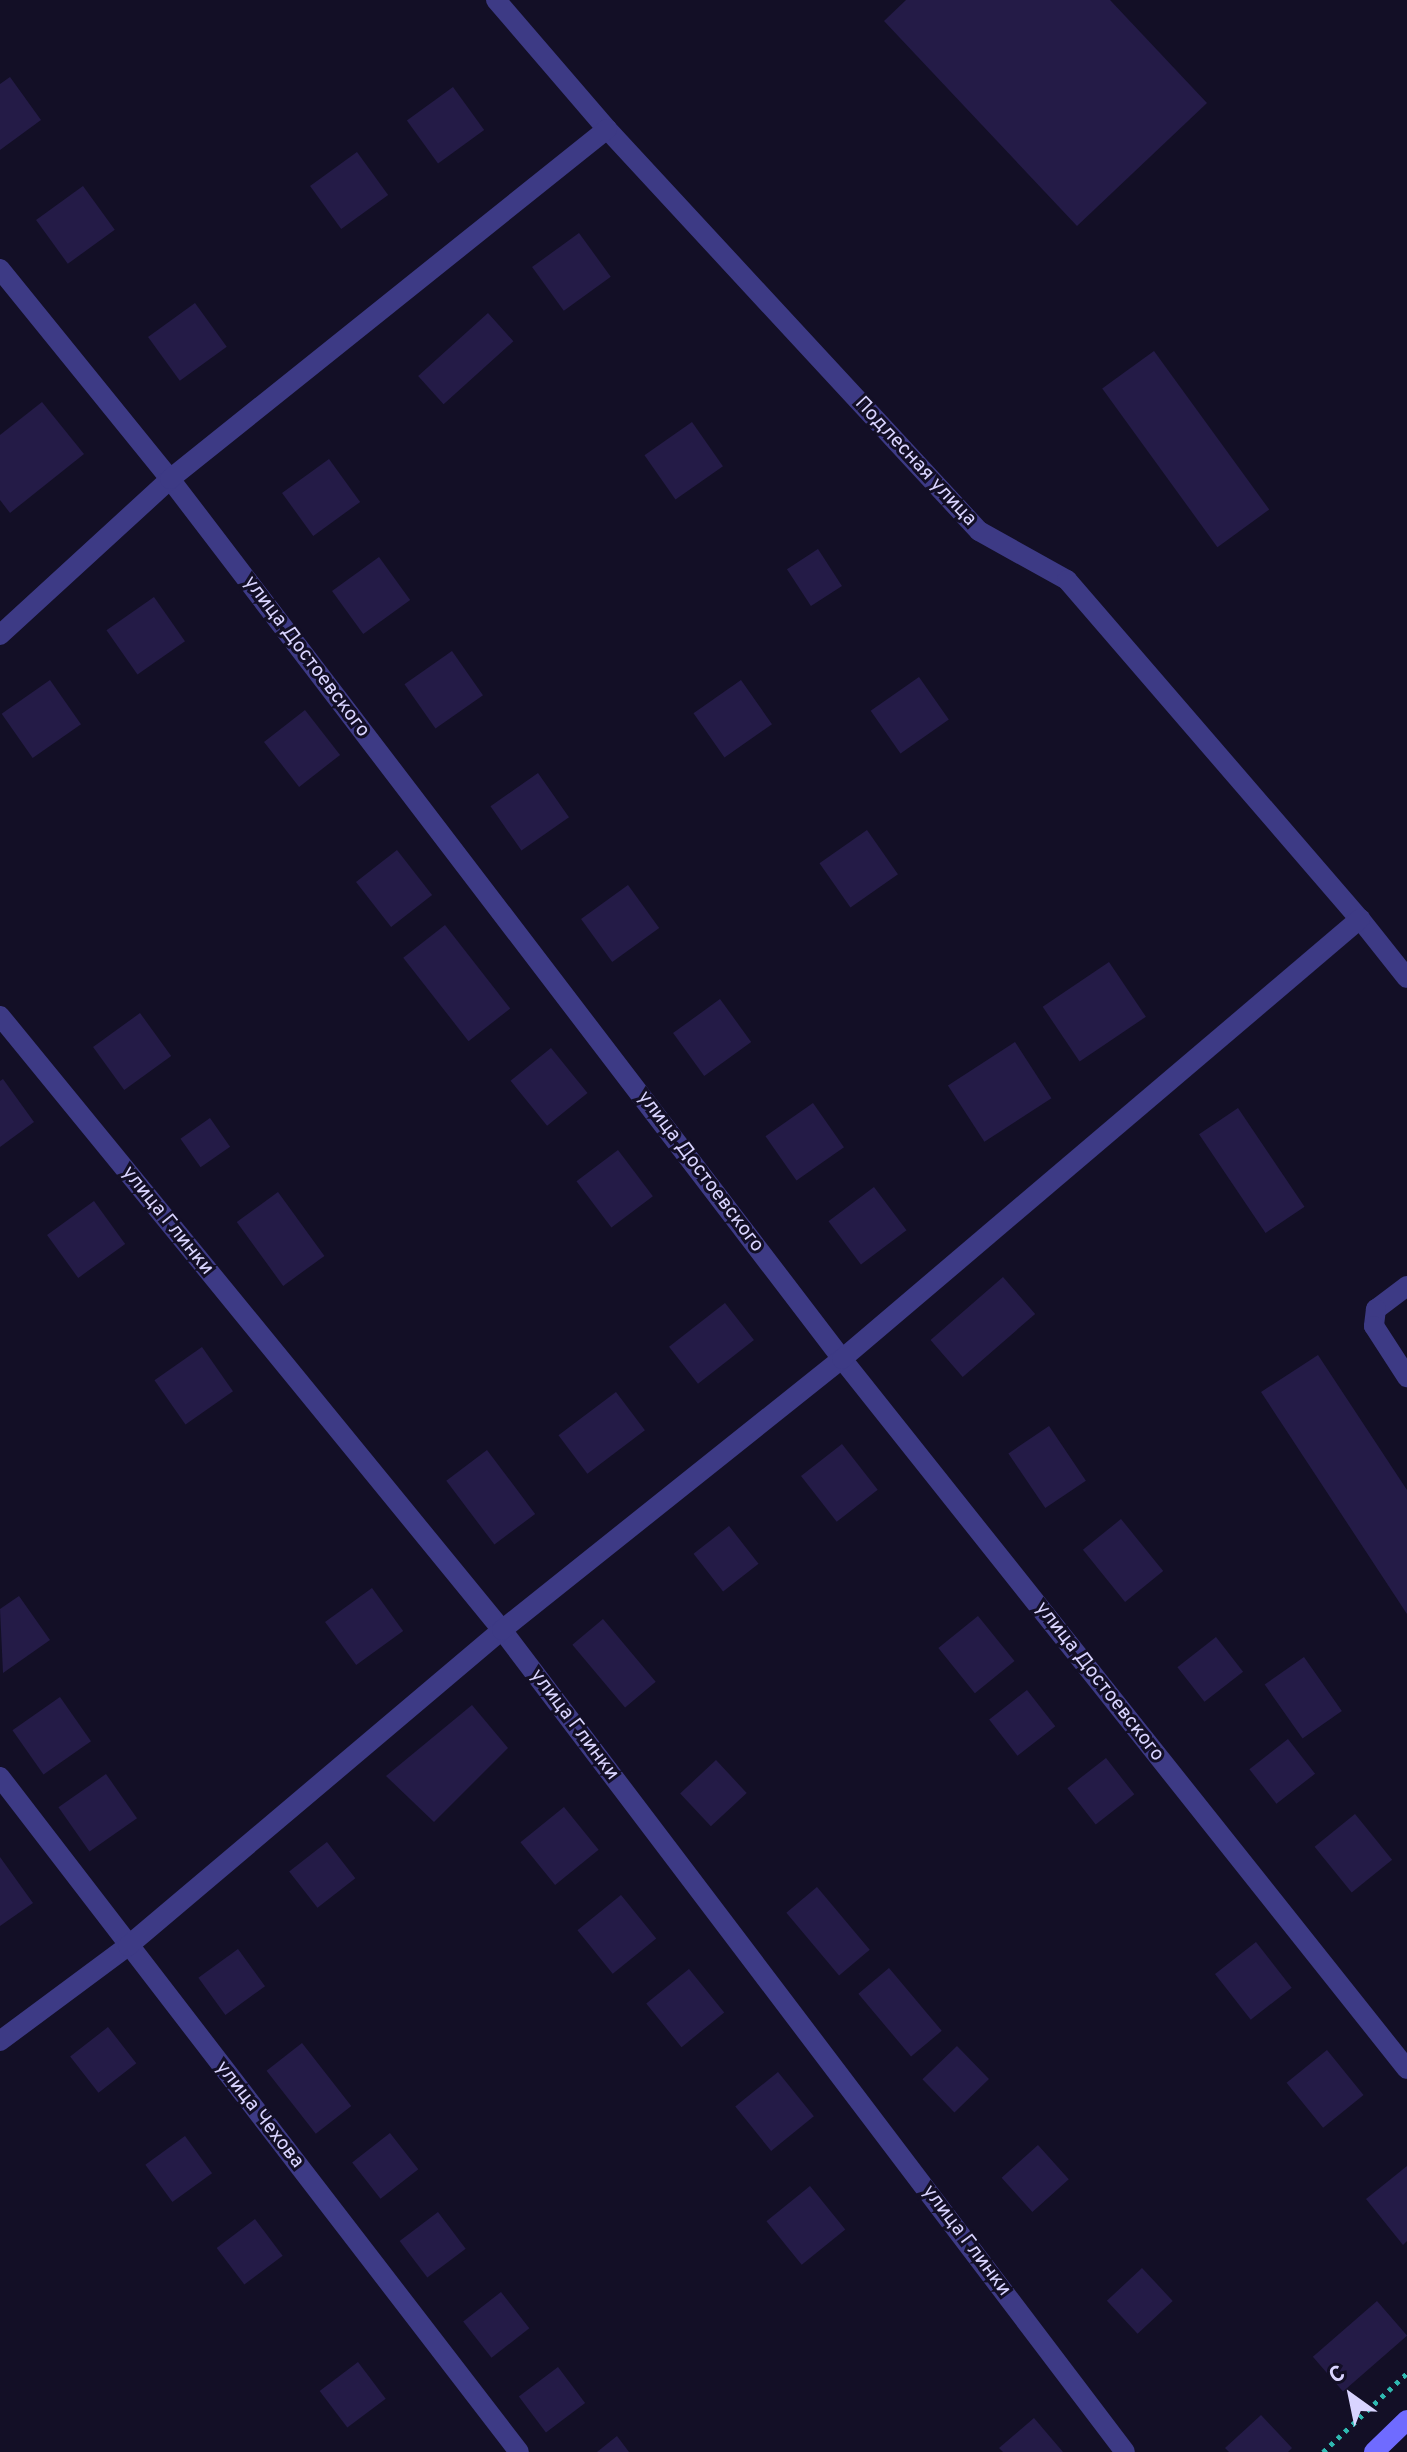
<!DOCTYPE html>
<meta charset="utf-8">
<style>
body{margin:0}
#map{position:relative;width:1407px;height:2452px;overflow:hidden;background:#130f26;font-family:Overpass,sans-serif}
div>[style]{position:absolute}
.building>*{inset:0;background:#241b47;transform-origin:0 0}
.path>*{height:5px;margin-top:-2.5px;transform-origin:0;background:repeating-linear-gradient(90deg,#2fb8b0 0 4px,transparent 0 10px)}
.lane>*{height:20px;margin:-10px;padding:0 10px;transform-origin:10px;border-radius:10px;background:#3d3a85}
.street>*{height:20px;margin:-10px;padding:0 10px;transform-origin:10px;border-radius:10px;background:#3d3a85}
.secondary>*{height:20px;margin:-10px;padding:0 10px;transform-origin:10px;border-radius:10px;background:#6f6bff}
span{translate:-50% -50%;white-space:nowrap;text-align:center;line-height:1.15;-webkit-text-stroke:6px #130f26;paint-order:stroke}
.street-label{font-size:20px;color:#d9d4ff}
.north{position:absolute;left:1311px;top:2356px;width:80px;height:80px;-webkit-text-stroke:6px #130f26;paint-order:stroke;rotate:327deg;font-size:22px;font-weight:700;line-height:32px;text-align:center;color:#d9d4ff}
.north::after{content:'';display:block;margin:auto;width:28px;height:36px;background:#d9d4ff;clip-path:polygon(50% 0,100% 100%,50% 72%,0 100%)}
</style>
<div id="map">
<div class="building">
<i style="clip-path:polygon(906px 0,1110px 0,1207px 103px,1077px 226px,884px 21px)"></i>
<i style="clip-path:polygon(10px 77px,41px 120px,0 150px,0 84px)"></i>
<i style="left:453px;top:87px;width:53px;height:57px;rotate:54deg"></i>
<i style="left:357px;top:152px;width:53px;height:58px;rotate:54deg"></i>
<i style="left:83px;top:186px;width:54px;height:58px;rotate:54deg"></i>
<i style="left:579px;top:233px;width:54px;height:58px;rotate:54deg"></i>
<i style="left:195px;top:303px;width:54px;height:58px;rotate:54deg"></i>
<i style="left:488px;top:313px;width:38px;height:94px;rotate:48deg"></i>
<i style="left:1154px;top:351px;width:196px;height:64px;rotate:54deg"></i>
<i style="clip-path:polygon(42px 402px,84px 454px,10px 513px,0 500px,0 435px)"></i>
<i style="left:692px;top:422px;width:54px;height:58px;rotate:55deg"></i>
<i style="left:329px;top:459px;width:53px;height:58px;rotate:54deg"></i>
<i style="left:818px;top:549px;width:44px;height:37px;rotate:57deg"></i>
<i style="left:379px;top:557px;width:53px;height:58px;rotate:54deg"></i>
<i style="left:154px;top:597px;width:54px;height:58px;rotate:55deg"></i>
<i style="left:452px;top:651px;width:54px;height:58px;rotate:55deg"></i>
<i style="left:919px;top:677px;width:52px;height:59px;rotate:55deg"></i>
<i style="left:50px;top:680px;width:54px;height:59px;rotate:55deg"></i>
<i style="left:741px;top:680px;width:54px;height:58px;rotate:55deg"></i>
<i style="left:305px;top:710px;width:57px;height:52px;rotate:52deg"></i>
<i style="left:538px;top:773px;width:54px;height:58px;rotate:55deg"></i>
<i style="left:867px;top:830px;width:54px;height:58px;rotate:55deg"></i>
<i style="left:397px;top:850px;width:57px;height:52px;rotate:52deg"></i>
<i style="left:628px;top:885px;width:53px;height:58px;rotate:54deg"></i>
<i style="left:445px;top:925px;width:106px;height:53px;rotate:52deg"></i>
<i style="left:1109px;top:962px;width:66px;height:80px;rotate:56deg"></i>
<i style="left:720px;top:999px;width:53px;height:58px;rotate:54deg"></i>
<i style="left:140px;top:1013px;width:53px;height:58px;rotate:54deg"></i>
<i style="left:1015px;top:1042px;width:67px;height:80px;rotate:57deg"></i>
<i style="left:551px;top:1048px;width:58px;height:52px;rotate:51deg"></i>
<i style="clip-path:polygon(3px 1079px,34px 1122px,0 1147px,0 1081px)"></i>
<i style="left:813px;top:1103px;width:54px;height:58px;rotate:55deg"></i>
<i style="left:1238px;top:1108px;width:119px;height:47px;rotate:56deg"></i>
<i style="left:210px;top:1118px;width:35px;height:36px;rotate:55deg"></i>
<i style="left:618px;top:1150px;width:58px;height:52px;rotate:53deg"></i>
<i style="left:874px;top:1187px;width:54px;height:57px;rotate:53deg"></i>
<i style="left:278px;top:1192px;width:79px;height:51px;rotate:54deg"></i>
<i style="left:94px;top:1201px;width:53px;height:58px;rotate:54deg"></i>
<i style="left:1003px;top:1277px;width:49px;height:96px;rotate:49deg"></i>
<i style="left:725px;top:1303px;width:47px;height:71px;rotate:52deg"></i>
<i style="left:202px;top:1347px;width:54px;height:58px;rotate:55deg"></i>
<i style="clip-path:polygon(1318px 1355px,1407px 1490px,1407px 1614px,1261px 1392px)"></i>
<i style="left:616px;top:1392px;width:48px;height:72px;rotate:53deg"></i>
<i style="left:1049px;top:1426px;width:66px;height:49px;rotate:56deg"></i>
<i style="left:842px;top:1444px;width:58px;height:52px;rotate:52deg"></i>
<i style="left:487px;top:1450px;width:80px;height:51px;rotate:53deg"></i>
<i style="left:1121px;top:1519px;width:67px;height:49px;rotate:51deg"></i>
<i style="left:729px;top:1526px;width:48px;height:45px;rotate:52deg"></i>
<i style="left:372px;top:1588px;width:53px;height:58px;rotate:54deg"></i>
<i style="clip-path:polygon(19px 1596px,50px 1640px,3px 1673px,0 1609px)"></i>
<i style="left:978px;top:1616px;width:58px;height:51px;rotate:51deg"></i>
<i style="left:603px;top:1619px;width:82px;height:40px;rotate:50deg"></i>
<i style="left:1216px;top:1637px;width:44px;height:49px;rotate:52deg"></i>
<i style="left:1304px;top:1657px;width:66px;height:48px;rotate:55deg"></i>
<i style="left:1027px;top:1690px;width:46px;height:48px;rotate:52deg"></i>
<i style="left:60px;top:1697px;width:54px;height:58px;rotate:55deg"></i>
<i style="clip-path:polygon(472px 1705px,508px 1748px,434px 1822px,386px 1776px)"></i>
<i style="left:1288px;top:1739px;width:44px;height:49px;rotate:52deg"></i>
<i style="left:1106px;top:1758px;width:46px;height:49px;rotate:52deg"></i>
<i style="left:716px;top:1760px;width:45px;height:49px;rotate:47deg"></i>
<i style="left:106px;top:1774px;width:54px;height:58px;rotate:55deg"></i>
<i style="left:564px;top:1807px;width:55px;height:56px;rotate:51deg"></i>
<i style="left:1355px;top:1814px;width:59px;height:52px;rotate:51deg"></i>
<i style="left:327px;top:1842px;width:46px;height:48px;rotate:52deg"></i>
<i style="clip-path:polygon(0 1857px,33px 1903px,0 1926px)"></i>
<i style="left:817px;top:1887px;width:82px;height:40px;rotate:50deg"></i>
<i style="left:621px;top:1895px;width:56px;height:56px;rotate:51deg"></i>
<i style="left:1256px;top:1942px;width:58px;height:52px;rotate:52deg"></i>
<i style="left:238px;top:1949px;width:46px;height:49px;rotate:54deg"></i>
<i style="left:889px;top:1968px;width:82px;height:40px;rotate:50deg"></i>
<i style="left:689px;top:1969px;width:56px;height:55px;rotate:51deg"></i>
<i style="left:108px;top:2027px;width:46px;height:48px;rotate:52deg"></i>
<i style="left:302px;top:2043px;width:80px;height:45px;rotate:52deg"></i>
<i style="left:957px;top:2046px;width:46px;height:48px;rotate:46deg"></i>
<i style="left:1327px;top:2050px;width:58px;height:52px;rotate:51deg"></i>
<i style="left:778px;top:2072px;width:57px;height:55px;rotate:51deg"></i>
<i style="left:390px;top:2133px;width:46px;height:48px;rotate:52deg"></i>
<i style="left:185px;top:2136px;width:46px;height:49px;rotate:54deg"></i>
<i style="left:1038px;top:2145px;width:46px;height:49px;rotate:48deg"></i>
<i style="clip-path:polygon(1407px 2166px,1407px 2241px,1403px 2245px,1366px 2199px)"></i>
<i style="left:810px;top:2186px;width:56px;height:56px;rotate:51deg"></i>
<i style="left:438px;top:2212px;width:46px;height:48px;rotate:53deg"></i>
<i style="left:255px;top:2219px;width:46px;height:48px;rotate:53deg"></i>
<i style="left:1142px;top:2268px;width:45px;height:48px;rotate:47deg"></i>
<i style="left:501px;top:2292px;width:46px;height:48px;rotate:52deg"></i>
<i style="left:1377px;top:2301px;width:46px;height:85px;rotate:49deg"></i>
<i style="left:358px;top:2362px;width:46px;height:48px;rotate:53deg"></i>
<i style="left:558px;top:2367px;width:45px;height:49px;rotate:53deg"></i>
<i style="clip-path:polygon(1261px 2415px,1292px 2448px,1288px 2452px,1229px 2452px,1225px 2448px)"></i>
<i style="clip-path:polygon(1034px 2418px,1063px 2452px,1003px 2452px,999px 2448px)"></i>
<i style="clip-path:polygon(617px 2436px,629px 2452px,597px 2452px)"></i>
</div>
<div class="path">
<i style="left:1323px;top:2452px;width:115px;rotate:-43.2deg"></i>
</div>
<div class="lane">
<i style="left:1407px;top:1286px;width:39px;rotate:143deg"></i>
<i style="left:1376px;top:1309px;width:17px;rotate:97deg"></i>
<i style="left:1374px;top:1326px;width:61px;rotate:57.1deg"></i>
</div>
<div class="street">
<i style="left:496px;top:0;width:170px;rotate:49.3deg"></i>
<i style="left:607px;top:129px;width:548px;rotate:47.22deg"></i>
<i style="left:979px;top:531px;width:101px;rotate:29.1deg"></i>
<i style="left:1067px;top:580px;width:448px;rotate:49.2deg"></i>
<i style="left:1360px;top:919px;width:75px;rotate:51.5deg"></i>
<i style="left:0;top:269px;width:270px;rotate:51deg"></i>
<i style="left:170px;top:479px;width:1107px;rotate:52.63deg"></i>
<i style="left:842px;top:1359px;width:907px;rotate:51.49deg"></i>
<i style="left:0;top:635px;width:231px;rotate:-42.5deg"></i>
<i style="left:170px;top:479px;width:560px;rotate:-38.69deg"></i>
<i style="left:0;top:1016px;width:793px;rotate:50.73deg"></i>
<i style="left:502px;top:1630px;width:1031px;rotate:52.84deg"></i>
<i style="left:0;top:1777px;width:851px;rotate:52.44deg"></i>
<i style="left:0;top:2041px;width:159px;rotate:-36.6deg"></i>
<i style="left:128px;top:1946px;width:490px;rotate:-40.2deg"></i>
<i style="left:502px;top:1630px;width:435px;rotate:-38.6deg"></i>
<i style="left:842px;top:1359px;width:680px;rotate:-40.35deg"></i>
</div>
<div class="secondary">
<i style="left:1374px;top:2452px;width:46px;rotate:-44.1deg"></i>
</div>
<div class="street-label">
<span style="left:915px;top:462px;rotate:47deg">Подлесная улица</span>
<span style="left:306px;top:657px;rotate:53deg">улица Достоевского</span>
<span style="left:700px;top:1172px;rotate:53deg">улица Достоевского</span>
<span style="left:167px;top:1221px;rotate:51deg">улица Глинки</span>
<span style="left:1099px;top:1682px;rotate:52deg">улица Достоевского</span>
<span style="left:574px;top:1725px;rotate:53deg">улица Глинки</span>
<span style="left:259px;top:2115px;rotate:52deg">улица Чехова</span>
<span style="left:966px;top:2241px;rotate:53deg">улица Глинки</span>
</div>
<div class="north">С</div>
</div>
